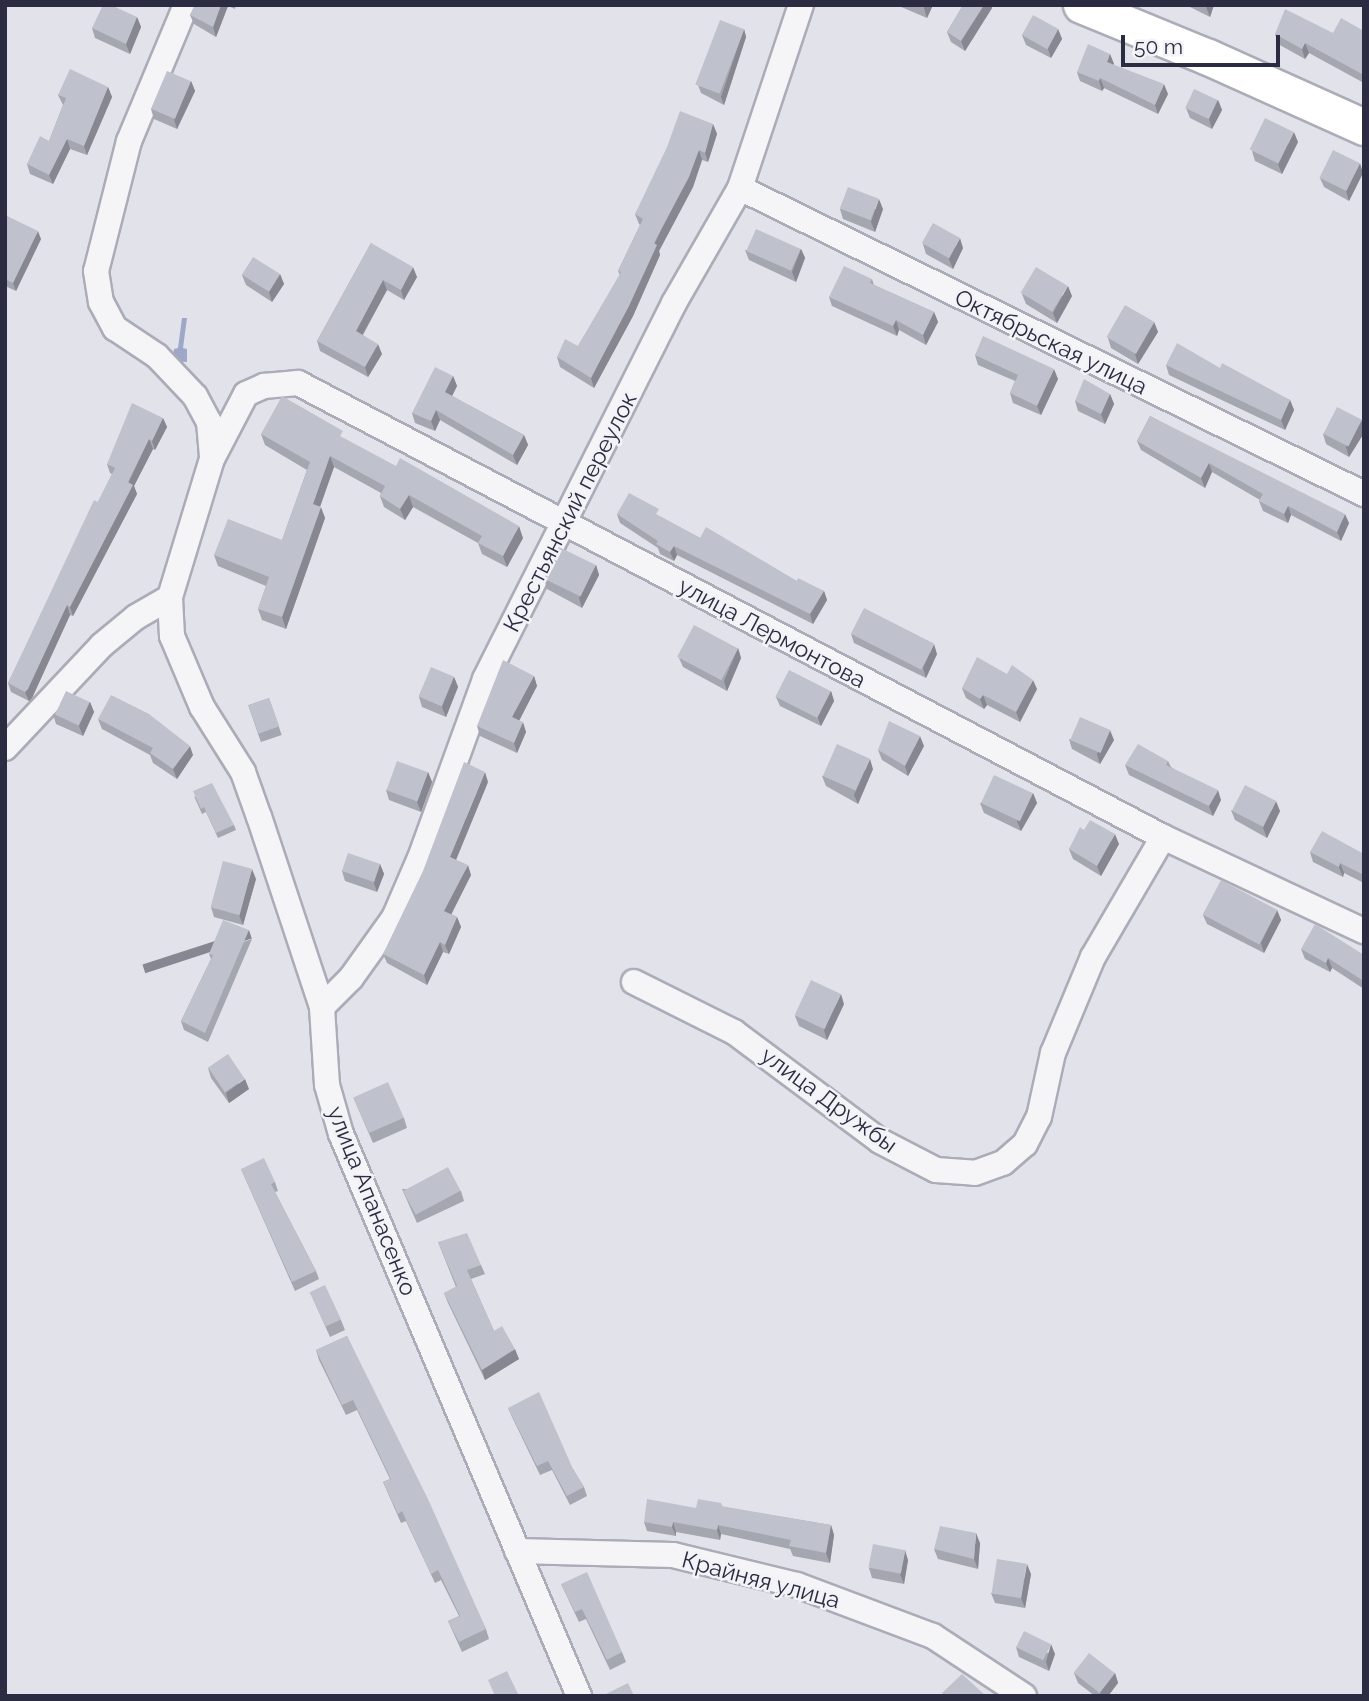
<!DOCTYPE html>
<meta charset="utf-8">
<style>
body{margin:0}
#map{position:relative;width:1369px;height:1701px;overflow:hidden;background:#e2e3ea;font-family:Raleway,sans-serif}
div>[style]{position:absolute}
.water>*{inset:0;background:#9fa7c8}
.roads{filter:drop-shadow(2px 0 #abacb7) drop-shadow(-2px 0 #abacb7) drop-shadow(0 2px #abacb7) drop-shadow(0 -2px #abacb7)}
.street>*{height:24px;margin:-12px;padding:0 12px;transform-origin:12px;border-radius:12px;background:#f5f5f8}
.secondary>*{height:35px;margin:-17.5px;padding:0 17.5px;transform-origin:17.5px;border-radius:17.5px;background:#fff}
.wall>*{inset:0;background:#a4a6b0;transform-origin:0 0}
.shaded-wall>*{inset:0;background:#868790;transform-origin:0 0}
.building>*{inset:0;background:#bfc1cd;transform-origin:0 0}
span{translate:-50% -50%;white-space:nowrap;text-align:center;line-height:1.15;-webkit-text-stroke:5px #f2f2f7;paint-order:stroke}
.street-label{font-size:23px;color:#2b2c41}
.frame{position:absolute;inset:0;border:7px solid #2b2c41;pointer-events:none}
.scale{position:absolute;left:1121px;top:35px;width:159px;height:32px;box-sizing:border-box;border:4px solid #2b2c41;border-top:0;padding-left:9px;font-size:21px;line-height:24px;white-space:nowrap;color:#2b2c41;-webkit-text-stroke:5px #f2f2f7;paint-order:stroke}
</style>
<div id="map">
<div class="water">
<i style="clip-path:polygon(182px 318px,187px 318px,183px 348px,187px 349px,187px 362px,172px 361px,174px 349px,178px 348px)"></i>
</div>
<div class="roads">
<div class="street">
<i style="left:186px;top:5px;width:147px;rotate:112.7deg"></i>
<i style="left:129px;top:141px;width:134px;rotate:104.2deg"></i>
<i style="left:96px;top:271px;width:31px;rotate:81deg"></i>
<i style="left:101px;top:302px;width:30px;rotate:62deg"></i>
<i style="left:115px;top:328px;width:50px;rotate:33.7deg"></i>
<i style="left:157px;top:356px;width:55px;rotate:46.5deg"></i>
<i style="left:195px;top:396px;width:30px;rotate:62deg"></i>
<i style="left:209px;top:422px;width:36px;rotate:85deg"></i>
<i style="left:740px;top:188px;width:695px;rotate:26.12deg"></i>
<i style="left:5px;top:748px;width:141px;rotate:-46.7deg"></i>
<i style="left:102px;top:645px;width:44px;rotate:-39.5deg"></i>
<i style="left:136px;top:617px;width:39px;rotate:-30deg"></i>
<i style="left:634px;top:982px;width:112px;rotate:26.6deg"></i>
<i style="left:734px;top:1032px;width:182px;rotate:36.7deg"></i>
<i style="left:880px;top:1141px;width:63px;rotate:27.4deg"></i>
<i style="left:936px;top:1170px;width:39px;rotate:4deg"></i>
<i style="left:975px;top:1173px;width:30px;rotate:-20deg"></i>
<i style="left:1003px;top:1163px;width:29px;rotate:-41deg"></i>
<i style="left:1025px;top:1144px;width:30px;rotate:-63deg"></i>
<i style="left:1039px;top:1117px;width:66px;rotate:-77.7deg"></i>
<i style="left:1053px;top:1053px;width:104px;rotate:-67.4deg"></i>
<i style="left:1093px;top:957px;width:139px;rotate:-59.7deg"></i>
<i style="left:322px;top:1007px;width:41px;rotate:-45deg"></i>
<i style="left:351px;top:978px;width:74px;rotate:-54.4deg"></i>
<i style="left:394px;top:918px;width:65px;rotate:-66.6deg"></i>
<i style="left:420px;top:858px;width:190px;rotate:-70deg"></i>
<i style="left:485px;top:679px;width:421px;rotate:-63.3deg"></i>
<i style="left:674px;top:303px;width:133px;rotate:-60.1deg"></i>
<i style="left:740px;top:188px;width:193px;rotate:-71.6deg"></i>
<i style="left:517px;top:1551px;width:156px;rotate:1.5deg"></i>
<i style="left:673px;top:1555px;width:128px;rotate:13.6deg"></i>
<i style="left:797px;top:1585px;width:145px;rotate:20.6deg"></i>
<i style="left:933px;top:1636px;width:109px;rotate:33.4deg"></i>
<i style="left:579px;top:1696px;width:610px;rotate:-112.95deg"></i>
<i style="left:341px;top:1134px;width:51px;rotate:-105.9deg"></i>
<i style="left:327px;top:1085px;width:78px;rotate:-93.7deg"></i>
<i style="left:322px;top:1007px;width:200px;rotate:-108.3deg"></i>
<i style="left:259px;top:817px;width:48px;rotate:-109.6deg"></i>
<i style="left:243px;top:772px;width:77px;rotate:-122.2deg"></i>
<i style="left:202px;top:707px;width:77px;rotate:-112.9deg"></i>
<i style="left:172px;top:636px;width:39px;rotate:-93deg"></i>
<i style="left:170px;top:597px;width:144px;rotate:-73.1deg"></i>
<i style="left:212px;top:459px;width:73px;rotate:-62.4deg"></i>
<i style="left:246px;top:394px;width:20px;rotate:-24deg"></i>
<i style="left:264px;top:386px;width:34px;rotate:-5deg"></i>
<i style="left:298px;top:383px;width:977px;rotate:27.69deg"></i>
<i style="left:1163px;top:837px;width:222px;rotate:25.1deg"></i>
</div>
<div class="secondary">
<i style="left:1081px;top:5px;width:137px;rotate:22.3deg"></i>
<i style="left:1208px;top:57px;width:171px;rotate:24.2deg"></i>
</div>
</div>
<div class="wall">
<i style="clip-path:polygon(195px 5px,236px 5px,235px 9px,228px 6px,216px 37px,194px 24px,190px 15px)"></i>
<i style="clip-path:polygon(899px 5px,933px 5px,927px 18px,899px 6px)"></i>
<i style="clip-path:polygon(963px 5px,991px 5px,992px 8px,965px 51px,951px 42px,947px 32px)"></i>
<i style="clip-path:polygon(1186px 5px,1214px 5px,1210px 17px)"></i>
<i style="clip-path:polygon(137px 17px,141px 27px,130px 54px,95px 38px,92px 28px)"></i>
<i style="clip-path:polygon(744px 29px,746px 37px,724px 105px,701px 93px,698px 85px)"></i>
<i style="clip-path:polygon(1058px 29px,1062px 39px,1051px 58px,1026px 45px,1022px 35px)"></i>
<i style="clip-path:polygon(1364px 31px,1364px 83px,1309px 53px,1305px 59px,1278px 44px,1275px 34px,1333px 33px)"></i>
<i style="clip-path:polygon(1110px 54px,1114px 65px,1168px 94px,1158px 114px,1104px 88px,1102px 91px,1080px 81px,1077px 72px)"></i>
<i style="clip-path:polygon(191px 81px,195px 91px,177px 129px,154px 119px,151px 109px)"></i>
<i style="clip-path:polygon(108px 87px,112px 97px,87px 155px,70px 149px,53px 184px,30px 174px,27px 164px,49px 141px,63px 105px,58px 95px)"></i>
<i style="clip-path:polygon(1218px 100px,1222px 110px,1212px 129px,1190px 118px,1186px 108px)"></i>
<i style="clip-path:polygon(713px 124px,717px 134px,708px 162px,702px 160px,693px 187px,659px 251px,660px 255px,633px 316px,594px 388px,560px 367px,557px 357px,578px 346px,620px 275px,618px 271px,640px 225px,639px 224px,635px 214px)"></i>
<i style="clip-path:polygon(1298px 142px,1282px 174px,1255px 161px,1252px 151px)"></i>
<i style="clip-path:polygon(1363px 173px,1349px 201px,1324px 187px,1320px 178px)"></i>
<i style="clip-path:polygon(840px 209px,883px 209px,875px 232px,843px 219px)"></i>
<i style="clip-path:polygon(5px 215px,41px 239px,16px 291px,5px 286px)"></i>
<i style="clip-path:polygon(371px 243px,417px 277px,404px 300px,387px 290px,363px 335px,382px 354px,368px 377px,320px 351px,317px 341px)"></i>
<i style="clip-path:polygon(923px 244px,963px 248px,953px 269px,926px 254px)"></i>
<i style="clip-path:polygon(801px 249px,805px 258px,796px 282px,749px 260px,745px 250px)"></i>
<i style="clip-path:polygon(280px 274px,284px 284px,272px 302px,246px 285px,242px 275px)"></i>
<i style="clip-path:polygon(872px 279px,874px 285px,934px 312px,938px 322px,926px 345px,899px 330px,897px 336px,832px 306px,829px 297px)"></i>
<i style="clip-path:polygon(1022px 294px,1072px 296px,1057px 323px,1026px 304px)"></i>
<i style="clip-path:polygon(1154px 322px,1158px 332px,1138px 364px,1111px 348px,1108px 338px)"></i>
<i style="clip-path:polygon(975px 355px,1058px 379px,1041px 415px,1013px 403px,1010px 393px,1015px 381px,978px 365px)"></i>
<i style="clip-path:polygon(1166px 365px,1220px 368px,1290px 400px,1294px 410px,1285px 430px,1169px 375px)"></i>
<i style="clip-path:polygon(453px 376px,457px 386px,452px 396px,524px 435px,528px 445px,517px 465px,440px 420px,435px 431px,415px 423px,412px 413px)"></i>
<i style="clip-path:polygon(1110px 394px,1114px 404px,1105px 424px,1078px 411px,1075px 401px)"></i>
<i style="clip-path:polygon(1150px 416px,1349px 523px,1341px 541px,1291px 515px,1288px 523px,1263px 511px,1259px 501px,1260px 500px,1212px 472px,1205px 488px,1141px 450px,1137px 441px)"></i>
<i style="clip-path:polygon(163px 418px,167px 427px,155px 450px,153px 449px,134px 486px,137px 494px,73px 616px,70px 615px,32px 698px,29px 701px,11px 692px,8px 683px,112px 474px,110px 473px,107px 464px)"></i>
<i style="clip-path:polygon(1362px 420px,1364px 425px,1364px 433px,1349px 457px,1326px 444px,1323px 434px)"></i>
<i style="clip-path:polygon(261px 434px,345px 439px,523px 538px,507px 567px,482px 554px,478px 543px,413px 507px,405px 520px,384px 507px,380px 496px,381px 493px,334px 467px,320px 507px,325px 518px,286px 629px,262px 620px,258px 609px,266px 586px,218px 566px,214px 555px,282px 540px,307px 470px,265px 445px)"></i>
<i style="clip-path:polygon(617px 514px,661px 517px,700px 538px,797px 581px,824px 591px,827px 600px,813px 624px,677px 555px,674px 561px,660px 554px,658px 548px,620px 523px)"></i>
<i style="clip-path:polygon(596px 565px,599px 575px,582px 608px,547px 589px,544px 579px)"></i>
<i style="clip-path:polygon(851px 634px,937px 654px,926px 678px,854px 643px)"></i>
<i style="clip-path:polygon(738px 648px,741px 658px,727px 691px,683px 667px,679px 658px)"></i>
<i style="clip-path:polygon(1007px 674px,1037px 689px,1020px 722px,987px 705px,984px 709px,966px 698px,962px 688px)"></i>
<i style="clip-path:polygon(534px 676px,537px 686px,519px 720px,526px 732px,517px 753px,480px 736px,477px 726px)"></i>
<i style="clip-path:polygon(454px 677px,458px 687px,446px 717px,422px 707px,419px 697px)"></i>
<i style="clip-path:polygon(831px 691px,834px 701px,821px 726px,780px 706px,776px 697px)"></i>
<i style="left:269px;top:698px;width:39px;height:22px;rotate:71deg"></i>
<i style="clip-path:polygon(90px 702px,94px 712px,83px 736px,56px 724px,53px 714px)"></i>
<i style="clip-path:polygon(98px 719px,193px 755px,177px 779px,153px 763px,150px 755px,102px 729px)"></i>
<i style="clip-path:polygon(1069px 739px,1114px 740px,1100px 764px,1072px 749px)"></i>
<i style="clip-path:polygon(924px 746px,908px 776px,882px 760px,878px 750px)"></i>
<i style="clip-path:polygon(1168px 761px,1171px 767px,1221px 800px,1213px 816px,1129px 775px,1125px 765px)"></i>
<i style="clip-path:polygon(873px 769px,858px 804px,826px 786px,822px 776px)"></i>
<i style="clip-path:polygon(428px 772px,432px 782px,421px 812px,389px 800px,386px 790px)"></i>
<i style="clip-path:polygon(488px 782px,456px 860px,471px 875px,451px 914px,457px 917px,461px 927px,449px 954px,443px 952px,427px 985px,387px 963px,383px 954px)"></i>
<i style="clip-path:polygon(1033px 793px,1037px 803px,1021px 831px,984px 813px,980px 803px)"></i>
<i style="clip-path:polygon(194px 796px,234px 825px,236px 830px,218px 838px,206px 812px,202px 814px)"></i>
<i style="clip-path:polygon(1231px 810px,1280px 811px,1267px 838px,1235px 820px)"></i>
<i style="clip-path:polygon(1084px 830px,1119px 844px,1101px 876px,1073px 859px,1069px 849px)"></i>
<i style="clip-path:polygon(1310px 852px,1364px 854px,1364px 883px,1344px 873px,1343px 877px,1313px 862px)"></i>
<i style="clip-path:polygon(380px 864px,384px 874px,377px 892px,345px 881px,342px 871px)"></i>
<i style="clip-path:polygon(256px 879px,243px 925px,214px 917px,211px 907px)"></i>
<i style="clip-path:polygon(1277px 910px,1281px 920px,1264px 953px,1207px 924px,1203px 915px)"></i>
<i style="clip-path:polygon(252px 939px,208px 1042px,184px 1030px,181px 1021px,211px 959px,209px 954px)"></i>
<i style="clip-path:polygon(1301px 949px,1364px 955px,1364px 989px,1332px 968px,1330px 972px,1305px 959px)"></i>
<i style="clip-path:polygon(844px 1004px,827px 1040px,799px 1026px,795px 1016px)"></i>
<i style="clip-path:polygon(208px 1068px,249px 1089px,229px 1103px,211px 1078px)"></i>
<i style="clip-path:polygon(354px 1099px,404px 1118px,407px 1128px,373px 1143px)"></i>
<i style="clip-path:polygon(241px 1169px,275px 1182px,278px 1191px,275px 1192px,316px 1271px,319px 1279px,295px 1291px)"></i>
<i style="clip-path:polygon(402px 1189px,461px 1191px,464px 1201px,417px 1223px)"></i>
<i style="clip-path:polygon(438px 1242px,481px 1265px,485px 1274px,471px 1279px,494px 1331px,519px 1359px,485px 1380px,448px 1303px,444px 1293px,456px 1287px)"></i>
<i style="clip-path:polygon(310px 1292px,341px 1320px,345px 1330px,330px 1337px)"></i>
<i style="clip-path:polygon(347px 1336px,486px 1629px,489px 1639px,462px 1652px,448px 1621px,459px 1616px,441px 1580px,435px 1583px,406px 1521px,401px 1523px,383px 1482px,390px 1479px,357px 1410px,346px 1415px,319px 1360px,316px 1350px)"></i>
<i style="clip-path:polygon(508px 1408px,573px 1469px,584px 1487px,587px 1496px,570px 1505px,552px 1470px,540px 1475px,512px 1417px)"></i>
<i style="clip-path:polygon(721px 1503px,722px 1507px,831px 1525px,834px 1535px,830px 1563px,793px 1556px,790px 1549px,721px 1534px,720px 1540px,676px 1532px,676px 1536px,647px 1531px,644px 1522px,696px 1508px)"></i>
<i style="clip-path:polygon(980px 1543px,978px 1569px,938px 1559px,934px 1549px)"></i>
<i style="clip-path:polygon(908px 1560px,904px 1584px,872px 1578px,869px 1568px)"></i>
<i style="clip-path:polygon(1031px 1574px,1025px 1608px,995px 1603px,991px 1593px)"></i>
<i style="clip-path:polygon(561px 1584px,622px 1652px,626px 1662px,610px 1670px,586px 1619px,579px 1622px)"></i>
<i style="clip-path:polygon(1016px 1647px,1055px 1654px,1049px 1671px,1019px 1657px)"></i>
<i style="clip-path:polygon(1074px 1673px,1115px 1673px,1118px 1683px,1108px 1696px,1095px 1696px,1078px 1683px)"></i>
</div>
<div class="shaded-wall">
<i style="clip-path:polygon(221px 5px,228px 6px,216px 37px,213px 27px)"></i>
<i style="clip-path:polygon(925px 5px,933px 5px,927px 18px,924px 8px)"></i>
<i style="clip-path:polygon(984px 5px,991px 5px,992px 8px,965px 51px,961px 41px)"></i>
<i style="clip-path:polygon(1207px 5px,1214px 5px,1210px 17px,1206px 7px)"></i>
<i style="clip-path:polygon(137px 17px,141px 27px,130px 54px,126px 44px)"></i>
<i style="clip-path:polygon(744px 29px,746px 37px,724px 105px,721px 97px)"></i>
<i style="clip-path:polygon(1058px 29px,1062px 39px,1051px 58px,1048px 49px)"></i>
<i style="clip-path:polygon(1305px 43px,1309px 53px,1305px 59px,1302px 49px)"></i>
<i style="clip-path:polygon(1110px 54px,1114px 64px,1111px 72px,1107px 62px)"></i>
<i style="clip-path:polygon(1100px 78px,1104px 88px,1102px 91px,1099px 81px)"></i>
<i style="clip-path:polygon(191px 81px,195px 91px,177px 129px,174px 119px)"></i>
<i style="clip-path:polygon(1164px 84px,1168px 94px,1158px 114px,1155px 105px)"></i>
<i style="clip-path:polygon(108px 87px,112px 97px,87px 155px,84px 146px)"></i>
<i style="clip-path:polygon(1218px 100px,1222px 110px,1212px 129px,1209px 119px)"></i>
<i style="clip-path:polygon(713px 124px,717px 134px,708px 162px,705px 153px)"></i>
<i style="clip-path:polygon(1294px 132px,1298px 142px,1282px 174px,1278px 164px)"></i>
<i style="clip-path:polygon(67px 139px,70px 149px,53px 184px,49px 175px)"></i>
<i style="clip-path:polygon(699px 150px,702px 160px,693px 187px,659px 251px,660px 255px,633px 316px,594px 388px,591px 378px)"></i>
<i style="clip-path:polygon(1360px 163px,1363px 173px,1349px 201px,1346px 191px)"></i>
<i style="clip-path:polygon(879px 199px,883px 209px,875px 232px,871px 222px)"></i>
<i style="clip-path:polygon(38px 231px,41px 239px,16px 291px,13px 283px)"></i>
<i style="clip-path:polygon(960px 238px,963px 248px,953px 269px,949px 259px)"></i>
<i style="clip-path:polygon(801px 249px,805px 258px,796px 282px,792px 272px)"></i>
<i style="clip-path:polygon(413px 267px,417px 277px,404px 300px,401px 290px)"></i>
<i style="clip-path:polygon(280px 274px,284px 284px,272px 302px,269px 292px)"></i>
<i style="clip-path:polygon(383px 280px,387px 290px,359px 341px,356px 331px)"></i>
<i style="clip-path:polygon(1068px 286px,1072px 296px,1057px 323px,1053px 313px)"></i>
<i style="clip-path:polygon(934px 312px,938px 322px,926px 345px,923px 335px)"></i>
<i style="clip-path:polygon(896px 320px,899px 330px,897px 336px,893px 326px)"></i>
<i style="clip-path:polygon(1154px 322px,1158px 332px,1138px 364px,1135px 354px)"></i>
<i style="clip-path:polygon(378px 344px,382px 354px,368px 377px,365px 367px)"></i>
<i style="clip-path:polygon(1054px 369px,1058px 379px,1041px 415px,1037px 406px)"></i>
<i style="clip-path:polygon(453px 376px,457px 386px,449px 402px,445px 392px)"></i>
<i style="clip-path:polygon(1110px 394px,1114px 404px,1105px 424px,1101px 414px)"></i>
<i style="clip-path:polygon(1290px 400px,1294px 410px,1285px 430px,1281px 420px)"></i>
<i style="clip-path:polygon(436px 410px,440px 420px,435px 431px,431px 421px)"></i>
<i style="clip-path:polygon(163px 418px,167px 427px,155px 450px,152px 441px)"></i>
<i style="clip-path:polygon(1362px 420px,1364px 425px,1364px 433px,1349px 457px,1346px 447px)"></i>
<i style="clip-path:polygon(524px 435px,528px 445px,517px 465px,513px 455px)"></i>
<i style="clip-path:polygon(149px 439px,153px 449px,134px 486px,137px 494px,73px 616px,70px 607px)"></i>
<i style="clip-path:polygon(330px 456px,334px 467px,317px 515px,313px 504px)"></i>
<i style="clip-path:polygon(1209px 463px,1212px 472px,1205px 488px,1201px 478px)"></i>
<i style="clip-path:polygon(409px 495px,413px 507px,405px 520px,400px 509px)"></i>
<i style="clip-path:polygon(1288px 506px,1291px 515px,1288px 523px,1284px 514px)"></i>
<i style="clip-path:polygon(321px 507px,325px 518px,286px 629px,282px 617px)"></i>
<i style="clip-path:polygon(1345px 514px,1349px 523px,1341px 541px,1337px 532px)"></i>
<i style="clip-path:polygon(519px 526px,523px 538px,507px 567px,503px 556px)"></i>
<i style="clip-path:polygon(674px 546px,677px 555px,674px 561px,670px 552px)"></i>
<i style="clip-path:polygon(596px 565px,599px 575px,582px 608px,579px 598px)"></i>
<i style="clip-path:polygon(824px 591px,827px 600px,813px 624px,810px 614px)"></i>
<i style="clip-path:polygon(67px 605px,70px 615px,32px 698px,29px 701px,25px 692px)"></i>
<i style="clip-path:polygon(934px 644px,937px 654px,926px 678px,923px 668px)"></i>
<i style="clip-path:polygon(738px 648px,741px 658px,727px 691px,724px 681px)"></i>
<i style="clip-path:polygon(534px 676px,537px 686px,516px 727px,512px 717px)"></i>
<i style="clip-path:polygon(454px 677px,458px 687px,446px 717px,442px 707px)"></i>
<i style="clip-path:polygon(1033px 680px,1037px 689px,1020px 722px,1016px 712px)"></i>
<i style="clip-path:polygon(831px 691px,834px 701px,821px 726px,817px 716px)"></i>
<i style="clip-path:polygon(983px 695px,987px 705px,984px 709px,980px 699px)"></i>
<i style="clip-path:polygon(90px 702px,94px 712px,83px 736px,79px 726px)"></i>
<i style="clip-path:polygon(523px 722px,526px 732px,517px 753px,514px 743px)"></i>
<i style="clip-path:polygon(1110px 730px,1114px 740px,1100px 764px,1097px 754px)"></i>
<i style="clip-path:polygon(920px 736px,924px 746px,908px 776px,905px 766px)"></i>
<i style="clip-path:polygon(190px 746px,193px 755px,177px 779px,173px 769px)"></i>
<i style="clip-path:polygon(870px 759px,873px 769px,858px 804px,854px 795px)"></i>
<i style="clip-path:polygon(428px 772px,432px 782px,421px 812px,417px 802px)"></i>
<i style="clip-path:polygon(485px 772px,488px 782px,453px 867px,450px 857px)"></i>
<i style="clip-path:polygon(1218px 790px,1221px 800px,1213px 816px,1209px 806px)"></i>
<i style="clip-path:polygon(1033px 793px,1037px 803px,1021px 831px,1017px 821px)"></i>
<i style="clip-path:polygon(1276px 801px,1280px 811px,1267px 838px,1263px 828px)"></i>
<i style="clip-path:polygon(1115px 834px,1119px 844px,1101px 876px,1097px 866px)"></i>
<i style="clip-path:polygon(1340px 863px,1344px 873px,1343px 877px,1339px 867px)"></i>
<i style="clip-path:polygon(380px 864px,384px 874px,377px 892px,374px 883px)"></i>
<i style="clip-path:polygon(468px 865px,471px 875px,448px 921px,444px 911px)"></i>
<i style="clip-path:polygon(252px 869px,256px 879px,243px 925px,239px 915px)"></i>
<i style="clip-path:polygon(1277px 910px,1281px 920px,1264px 953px,1261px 943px)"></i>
<i style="clip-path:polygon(457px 917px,461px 927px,449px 954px,445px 945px)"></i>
<i style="left:249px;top:930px;width:9px;height:112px;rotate:72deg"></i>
<i style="clip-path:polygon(440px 942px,443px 952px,427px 985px,424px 975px)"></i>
<i style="clip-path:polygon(1328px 958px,1332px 968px,1330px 972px,1326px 963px)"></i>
<i style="clip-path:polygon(841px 994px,844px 1004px,827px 1040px,824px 1030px)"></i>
<i style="clip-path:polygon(245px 1079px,249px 1089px,229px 1103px,226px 1093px)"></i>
<i style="clip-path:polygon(515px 1349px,519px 1359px,485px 1380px,482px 1370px)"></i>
<i style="clip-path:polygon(673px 1522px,676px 1532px,676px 1536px,672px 1527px)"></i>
<i style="clip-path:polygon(718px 1525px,721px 1534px,720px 1540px,717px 1530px)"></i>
<i style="clip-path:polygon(831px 1525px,834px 1535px,830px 1563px,826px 1553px)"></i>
<i style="clip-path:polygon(976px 1533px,980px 1543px,978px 1569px,974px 1559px)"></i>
<i style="clip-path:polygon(905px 1550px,908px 1560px,904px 1584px,900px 1574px)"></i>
<i style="clip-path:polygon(1027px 1564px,1031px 1574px,1025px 1608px,1021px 1598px)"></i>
<i style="clip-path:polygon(1051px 1644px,1055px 1654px,1049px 1671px,1046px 1662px)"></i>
<i style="clip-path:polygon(1115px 1673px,1118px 1683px,1108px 1696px,1101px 1696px,1100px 1692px)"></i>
</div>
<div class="building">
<i style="clip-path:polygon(103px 5px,111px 5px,137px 17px,126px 44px,92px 28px)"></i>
<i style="clip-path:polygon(195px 5px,221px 5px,213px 27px,190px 15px)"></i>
<i style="clip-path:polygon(963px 5px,984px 5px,961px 41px,947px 32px)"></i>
<i style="clip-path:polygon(1285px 9px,1333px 33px,1341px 18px,1364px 31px,1364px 75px,1305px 43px,1302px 49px,1275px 34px)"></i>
<i style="left:1033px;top:15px;width:29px;height:23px;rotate:29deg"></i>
<i style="left:720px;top:20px;width:26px;height:69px;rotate:21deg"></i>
<i style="clip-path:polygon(1088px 44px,1110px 54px,1107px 62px,1164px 84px,1155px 105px,1100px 78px,1099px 81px,1077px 72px)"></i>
<i style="clip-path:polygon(70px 69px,108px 87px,84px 146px,67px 139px,49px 175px,27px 164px,40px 136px,49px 141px,66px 98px,58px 95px)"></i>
<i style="left:167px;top:71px;width:26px;height:41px;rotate:23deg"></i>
<i style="left:1194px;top:89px;width:26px;height:21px;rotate:25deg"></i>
<i style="clip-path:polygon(680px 111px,713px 124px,705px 153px,699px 150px,689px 177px,654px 243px,657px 245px,629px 306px,591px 378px,557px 357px,565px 339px,578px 346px,621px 272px,618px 271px,643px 219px,635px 214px,667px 147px)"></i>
<i style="left:1265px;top:118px;width:32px;height:35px;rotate:26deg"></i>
<i style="left:1333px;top:150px;width:30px;height:31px;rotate:26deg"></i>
<i style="left:848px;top:187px;width:33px;height:23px;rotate:21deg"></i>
<i style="clip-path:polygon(5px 215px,38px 231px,13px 283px,5px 279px)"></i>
<i style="left:933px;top:223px;width:31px;height:23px;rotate:29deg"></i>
<i style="left:756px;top:229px;width:49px;height:24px;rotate:24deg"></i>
<i style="clip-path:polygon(371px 243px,413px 267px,401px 290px,383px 280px,356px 331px,378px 344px,365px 367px,317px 341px)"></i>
<i style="left:253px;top:257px;width:32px;height:21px;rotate:32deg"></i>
<i style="clip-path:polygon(844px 266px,872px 279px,870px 283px,934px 312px,923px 335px,896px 320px,893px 326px,829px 297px)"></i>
<i style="left:1036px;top:267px;width:37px;height:30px;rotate:31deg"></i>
<i style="left:1125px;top:305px;width:34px;height:37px;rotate:30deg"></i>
<i style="clip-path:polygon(983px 336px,1054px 369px,1037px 406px,1010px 393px,1018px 375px,975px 355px)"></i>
<i style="clip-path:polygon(1177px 343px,1220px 368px,1222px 363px,1290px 400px,1281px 420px,1166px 365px)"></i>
<i style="clip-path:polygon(435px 367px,453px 376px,445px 392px,524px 435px,513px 455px,436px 410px,431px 421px,412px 413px)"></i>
<i style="clip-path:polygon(1084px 379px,1110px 394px,1101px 414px,1075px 401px)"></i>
<i style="clip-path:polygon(282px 396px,343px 431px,340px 436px,396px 466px,400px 458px,519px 526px,503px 556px,478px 543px,482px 536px,409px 495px,400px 509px,380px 496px,385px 486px,330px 456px,313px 504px,321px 507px,282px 617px,258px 609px,269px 577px,214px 555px,228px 519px,282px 540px,310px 462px,261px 434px)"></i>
<i style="clip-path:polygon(132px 403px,163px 418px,152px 441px,149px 439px,128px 482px,133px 485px,70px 607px,67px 605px,28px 689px,25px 692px,8px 683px,94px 500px,98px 502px,115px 468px,107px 464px)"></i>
<i style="left:1337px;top:407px;width:28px;height:30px;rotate:27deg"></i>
<i style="clip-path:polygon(1150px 416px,1345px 514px,1337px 532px,1288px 506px,1284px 514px,1259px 501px,1263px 494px,1209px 463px,1201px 478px,1137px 441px)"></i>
<i style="clip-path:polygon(629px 493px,659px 509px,656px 514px,700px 538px,706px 527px,797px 581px,798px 578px,824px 591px,810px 614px,674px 546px,670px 552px,656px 544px,658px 541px,617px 514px)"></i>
<i style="left:559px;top:547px;width:41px;height:35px;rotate:26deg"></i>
<i style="left:864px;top:608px;width:79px;height:29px;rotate:27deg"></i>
<i style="left:694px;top:625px;width:50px;height:36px;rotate:28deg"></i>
<i style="clip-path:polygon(977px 657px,1007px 674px,1012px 665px,1033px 680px,1016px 712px,983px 695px,980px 699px,962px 688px)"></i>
<i style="clip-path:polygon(503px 660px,534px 676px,512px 717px,523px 722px,514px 743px,477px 726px)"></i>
<i style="left:431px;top:667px;width:25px;height:32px;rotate:23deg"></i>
<i style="left:789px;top:670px;width:47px;height:30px;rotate:27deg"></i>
<i style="left:66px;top:691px;width:26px;height:26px;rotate:25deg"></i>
<i style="clip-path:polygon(111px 695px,149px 714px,190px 746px,173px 769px,150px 753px,153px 748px,98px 719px)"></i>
<i style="left:269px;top:698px;width:30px;height:22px;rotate:70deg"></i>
<i style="left:1080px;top:717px;width:33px;height:25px;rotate:23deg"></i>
<i style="clip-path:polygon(889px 721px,920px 736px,905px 766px,878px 750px)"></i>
<i style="left:837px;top:744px;width:36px;height:35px;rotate:24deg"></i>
<i style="clip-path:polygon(1138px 744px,1168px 761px,1166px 765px,1218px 790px,1209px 806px,1125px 765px)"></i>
<i style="left:397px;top:761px;width:33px;height:31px;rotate:20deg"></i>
<i style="clip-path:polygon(464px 762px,485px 772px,450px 857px,468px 865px,444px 911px,457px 917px,445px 945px,440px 942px,424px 975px,383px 954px,423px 871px)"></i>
<i style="left:994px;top:775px;width:43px;height:31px;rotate:25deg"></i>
<i style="clip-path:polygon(212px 783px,234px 825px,216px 833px,204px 807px,201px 809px,193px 791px)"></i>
<i style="left:1245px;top:785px;width:35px;height:29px;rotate:27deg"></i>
<i style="clip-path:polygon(1090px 820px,1115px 834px,1097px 866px,1069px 849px,1080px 827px,1084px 830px)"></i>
<i style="clip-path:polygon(1322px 831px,1364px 854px,1364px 875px,1340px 863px,1339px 867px,1310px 852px)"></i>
<i style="left:348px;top:853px;width:34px;height:19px;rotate:19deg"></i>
<i style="left:223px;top:861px;width:30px;height:48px;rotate:15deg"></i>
<i style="left:1221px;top:880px;width:64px;height:39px;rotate:28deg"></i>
<i style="clip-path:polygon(223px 920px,249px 930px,205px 1033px,181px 1021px,213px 955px,209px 954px)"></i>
<i style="clip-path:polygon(1315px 924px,1364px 955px,1364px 978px,1362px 980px,1328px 958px,1326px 963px,1301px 949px)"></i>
<i style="left:811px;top:980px;width:33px;height:39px;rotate:25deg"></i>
<i style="left:228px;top:1054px;width:30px;height:24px;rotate:56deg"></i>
<i style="left:388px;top:1082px;width:39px;height:38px;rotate:66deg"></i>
<i style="clip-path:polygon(264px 1158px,275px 1182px,271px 1184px,316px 1271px,292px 1282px,241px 1169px)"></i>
<i style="left:448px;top:1167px;width:27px;height:51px;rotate:62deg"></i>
<i style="clip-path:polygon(467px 1233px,481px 1265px,467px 1270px,494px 1331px,502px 1326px,515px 1349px,482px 1370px,444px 1293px,457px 1286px,438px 1242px)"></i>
<i style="left:325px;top:1285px;width:38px;height:17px;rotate:65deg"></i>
<i style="clip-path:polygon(347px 1336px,428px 1499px,486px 1629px,459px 1642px,448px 1621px,460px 1616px,438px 1570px,431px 1574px,402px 1511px,398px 1514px,383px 1482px,391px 1479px,353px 1400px,342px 1405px,316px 1350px)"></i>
<i style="clip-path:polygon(539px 1392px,573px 1469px,584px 1487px,567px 1496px,548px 1461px,537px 1466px,508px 1408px)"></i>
<i style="clip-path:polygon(647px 1499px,696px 1508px,698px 1499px,721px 1503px,721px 1506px,831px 1525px,826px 1553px,789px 1546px,791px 1540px,718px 1525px,717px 1530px,673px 1522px,672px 1527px,644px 1522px)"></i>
<i style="clip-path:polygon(940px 1526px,976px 1533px,974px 1559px,934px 1549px)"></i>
<i style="left:873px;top:1544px;width:33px;height:24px;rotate:11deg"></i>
<i style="left:997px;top:1559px;width:30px;height:35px;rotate:9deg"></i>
<i style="clip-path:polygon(587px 1572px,622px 1652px,607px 1660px,582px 1609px,575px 1612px,561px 1584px)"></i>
<i style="left:1024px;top:1631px;width:30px;height:18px;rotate:26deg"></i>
<i style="left:1089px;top:1653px;width:33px;height:25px;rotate:38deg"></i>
<i style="clip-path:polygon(507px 1671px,519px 1696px,495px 1696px,488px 1680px)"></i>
<i style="clip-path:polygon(962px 1674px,986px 1696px,945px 1696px,942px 1693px)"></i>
<i style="clip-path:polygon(628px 1683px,634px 1696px,607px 1696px,606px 1694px)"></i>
</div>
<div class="street-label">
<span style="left:1051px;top:342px;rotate:26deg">Октябрьская улица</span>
<span style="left:570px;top:512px;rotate:-63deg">Крестьянский переулок</span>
<span style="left:772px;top:633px;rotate:28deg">улица Лермонтова</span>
<span style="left:829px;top:1100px;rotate:36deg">улица Дружбы</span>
<span style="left:372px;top:1201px;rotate:68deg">улица Апанасенко</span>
<span style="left:761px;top:1580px;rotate:15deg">Крайняя улица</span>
</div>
<div class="frame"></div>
<div class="scale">50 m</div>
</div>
